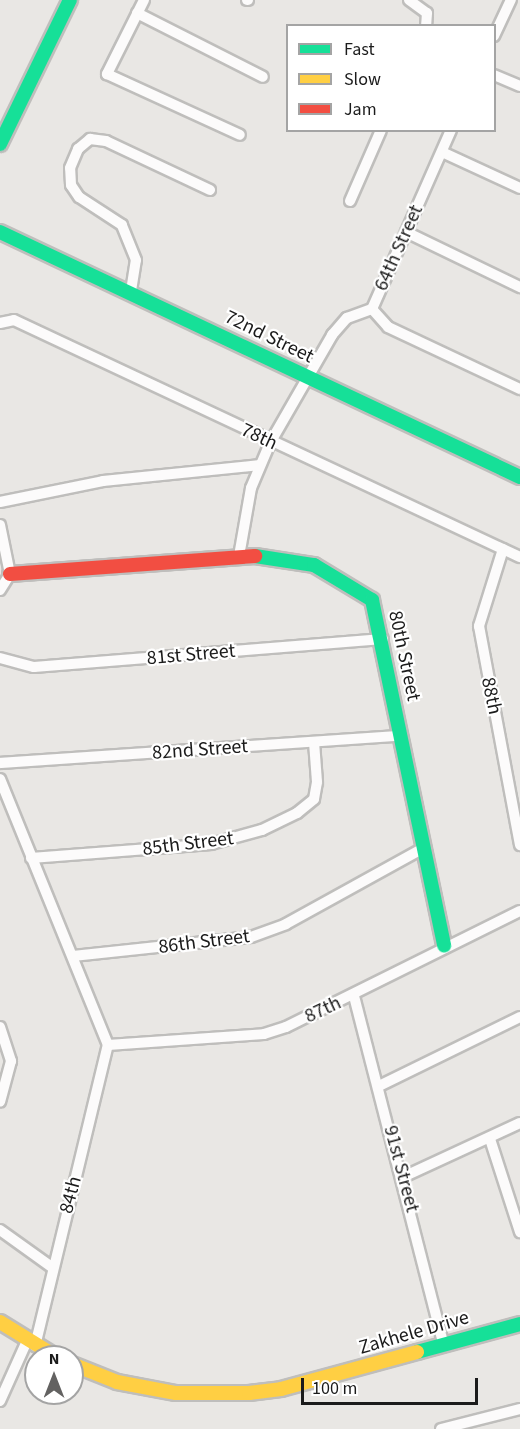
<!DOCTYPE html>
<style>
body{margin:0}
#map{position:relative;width:520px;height:1429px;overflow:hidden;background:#e9e7e4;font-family:"Source Sans 3",sans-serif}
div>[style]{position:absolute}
.roads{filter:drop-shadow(2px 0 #bfbebc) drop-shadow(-2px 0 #bfbebc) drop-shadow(0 2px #bfbebc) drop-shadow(0 -2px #bfbebc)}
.street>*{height:10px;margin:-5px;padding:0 5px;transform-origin:5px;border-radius:5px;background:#fcfbfb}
.fast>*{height:14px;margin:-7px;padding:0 7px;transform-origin:7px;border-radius:7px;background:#16e098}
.slow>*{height:14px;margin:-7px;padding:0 7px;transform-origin:7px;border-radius:7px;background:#ffcf43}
.jam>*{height:14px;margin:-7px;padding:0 7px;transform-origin:7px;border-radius:7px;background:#f24e42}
span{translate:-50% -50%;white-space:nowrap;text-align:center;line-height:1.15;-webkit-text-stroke:4.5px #fff;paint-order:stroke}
.street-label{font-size:20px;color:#1b1b1b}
.legend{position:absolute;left:286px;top:24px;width:210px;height:108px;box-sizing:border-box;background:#fff;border:2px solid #a4a4a4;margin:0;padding:8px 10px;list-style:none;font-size:18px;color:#1b1b1b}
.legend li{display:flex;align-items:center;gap:12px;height:30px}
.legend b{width:30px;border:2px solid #a4a4a4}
.north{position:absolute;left:24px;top:1345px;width:60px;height:60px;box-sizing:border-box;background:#fff;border:2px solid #a4a4a4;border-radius:50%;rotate:0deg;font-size:16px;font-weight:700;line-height:24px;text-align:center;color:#1b1b1b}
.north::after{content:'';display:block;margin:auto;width:21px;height:27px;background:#636261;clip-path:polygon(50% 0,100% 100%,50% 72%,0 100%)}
.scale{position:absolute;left:301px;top:1378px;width:177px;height:27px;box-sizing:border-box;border:3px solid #1b1b1b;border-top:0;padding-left:8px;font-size:18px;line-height:21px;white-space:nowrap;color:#1b1b1b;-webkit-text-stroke:4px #fff;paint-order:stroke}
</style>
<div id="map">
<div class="roads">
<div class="street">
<i style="left:144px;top:0;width:83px;rotate:116.6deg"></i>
<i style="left:107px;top:74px;width:146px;rotate:24.6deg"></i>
<i style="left:247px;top:0;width:1px"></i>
<i style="left:409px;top:0;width:22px;rotate:36deg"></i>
<i style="left:427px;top:13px;width:13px;rotate:94deg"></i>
<i style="left:137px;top:13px;width:141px;rotate:26.9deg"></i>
<i style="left:494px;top:36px;width:40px;rotate:-65deg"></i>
<i style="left:494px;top:75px;width:28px;rotate:23deg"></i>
<i style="left:442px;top:152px;width:86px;rotate:24.8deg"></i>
<i style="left:350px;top:201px;width:77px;rotate:-66.4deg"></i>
<i style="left:406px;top:232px;width:127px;rotate:25.8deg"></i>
<i style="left:131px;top:291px;width:31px;rotate:-81deg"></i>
<i style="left:136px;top:260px;width:38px;rotate:-112deg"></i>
<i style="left:122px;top:225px;width:51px;rotate:-146.9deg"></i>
<i style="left:79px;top:197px;width:14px;rotate:-124deg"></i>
<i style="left:71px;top:185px;width:17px;rotate:-93deg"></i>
<i style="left:70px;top:168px;width:21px;rotate:-67deg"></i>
<i style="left:78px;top:149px;width:16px;rotate:-40deg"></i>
<i style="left:90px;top:139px;width:16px;rotate:7deg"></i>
<i style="left:106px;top:141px;width:115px;rotate:25.2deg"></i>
<i style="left:372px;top:309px;width:196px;rotate:-66.2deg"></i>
<i style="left:372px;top:309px;width:24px;rotate:48deg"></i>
<i style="left:388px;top:327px;width:146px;rotate:25.2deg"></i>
<i style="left:0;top:323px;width:14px;rotate:-12deg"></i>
<i style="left:14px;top:320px;width:559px;rotate:25.1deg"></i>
<i style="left:0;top:502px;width:105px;rotate:-11.5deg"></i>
<i style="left:103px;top:481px;width:158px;rotate:-5.8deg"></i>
<i style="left:0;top:525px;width:50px;rotate:78.5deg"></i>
<i style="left:10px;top:574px;width:19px;rotate:122deg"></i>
<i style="left:503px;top:549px;width:81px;rotate:107.3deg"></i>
<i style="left:479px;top:626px;width:223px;rotate:79.4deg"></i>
<i style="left:239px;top:556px;width:69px;rotate:-80deg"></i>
<i style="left:251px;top:488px;width:49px;rotate:-67.1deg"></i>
<i style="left:270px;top:443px;width:125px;rotate:-60.1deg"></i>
<i style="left:332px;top:335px;width:23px;rotate:-49deg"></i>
<i style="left:347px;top:318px;width:27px;rotate:-20deg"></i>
<i style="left:0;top:658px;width:35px;rotate:15deg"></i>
<i style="left:34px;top:667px;width:350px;rotate:-4.6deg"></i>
<i style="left:0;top:763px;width:401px;rotate:-3.9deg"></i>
<i style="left:0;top:779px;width:287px;rotate:67.9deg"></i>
<i style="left:31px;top:858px;width:181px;rotate:-4.4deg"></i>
<i style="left:211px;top:844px;width:53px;rotate:-15.4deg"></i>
<i style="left:262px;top:830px;width:39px;rotate:-26deg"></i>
<i style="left:297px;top:813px;width:22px;rotate:-39deg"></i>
<i style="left:314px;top:799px;width:17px;rotate:-80deg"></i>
<i style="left:317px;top:782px;width:40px;rotate:-94.3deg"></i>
<i style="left:73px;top:956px;width:179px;rotate:-6.1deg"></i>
<i style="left:251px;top:937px;width:37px;rotate:-20deg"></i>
<i style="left:286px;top:924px;width:155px;rotate:-28.9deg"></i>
<i style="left:354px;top:996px;width:358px;rotate:75.6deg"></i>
<i style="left:0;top:1027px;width:36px;rotate:72deg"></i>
<i style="left:11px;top:1061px;width:42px;rotate:105deg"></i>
<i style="left:108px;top:1045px;width:156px;rotate:-4deg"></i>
<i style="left:264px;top:1034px;width:23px;rotate:-18deg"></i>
<i style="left:286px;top:1027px;width:261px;rotate:-26.4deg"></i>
<i style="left:379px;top:1086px;width:157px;rotate:-26.1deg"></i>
<i style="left:490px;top:1139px;width:98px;rotate:72.1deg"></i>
<i style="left:403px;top:1177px;width:129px;rotate:-24.8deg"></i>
<i style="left:0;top:1230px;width:65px;rotate:35.6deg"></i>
<i style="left:35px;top:1346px;width:310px;rotate:-76.4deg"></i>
<i style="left:0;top:1401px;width:66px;rotate:-65.8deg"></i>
<i style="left:441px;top:1429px;width:81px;rotate:-14.2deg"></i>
</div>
<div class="fast">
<i style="left:0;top:144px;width:160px;rotate:-64.1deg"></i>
<i style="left:0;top:232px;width:575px;rotate:25.23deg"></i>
<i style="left:255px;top:556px;width:60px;rotate:8.7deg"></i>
<i style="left:314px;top:565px;width:68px;rotate:31.1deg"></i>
<i style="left:372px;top:600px;width:353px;rotate:78.2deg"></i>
<i style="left:417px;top:1352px;width:107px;rotate:-15.2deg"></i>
</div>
<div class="slow">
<i style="left:0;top:1322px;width:67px;rotate:31.6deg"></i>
<i style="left:72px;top:1364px;width:48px;rotate:21.8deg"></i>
<i style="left:117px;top:1382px;width:60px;rotate:10.6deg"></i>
<i style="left:176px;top:1393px;width:73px"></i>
<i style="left:249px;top:1393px;width:32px;rotate:-7deg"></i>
<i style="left:281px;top:1389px;width:141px;rotate:-15.2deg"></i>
</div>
<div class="jam">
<i style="left:10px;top:574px;width:246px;rotate:-4.2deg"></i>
</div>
</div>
<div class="street-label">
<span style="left:399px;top:248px;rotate:-66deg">64th Street</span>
<span style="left:269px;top:337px;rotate:26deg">72nd Street</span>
<span style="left:259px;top:437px;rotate:25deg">78th</span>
<span style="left:191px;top:655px;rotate:-5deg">81st Street</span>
<span style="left:404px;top:656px;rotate:78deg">80th Street</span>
<span style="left:491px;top:696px;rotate:78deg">88th</span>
<span style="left:200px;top:750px;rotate:-4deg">82nd Street</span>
<span style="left:188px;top:844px;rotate:-7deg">85th Street</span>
<span style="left:204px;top:942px;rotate:-7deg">86th Street</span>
<span style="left:323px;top:1010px;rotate:-25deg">87th</span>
<span style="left:401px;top:1169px;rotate:75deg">91st Street</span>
<span style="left:71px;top:1195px;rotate:-75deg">84th</span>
<span style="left:414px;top:1333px;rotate:-16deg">Zakhele Drive</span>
</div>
<ul class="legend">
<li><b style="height:8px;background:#16e098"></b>Fast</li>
<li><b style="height:8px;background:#ffcf43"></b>Slow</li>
<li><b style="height:8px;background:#f24e42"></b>Jam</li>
</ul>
<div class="north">N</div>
<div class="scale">100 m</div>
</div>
